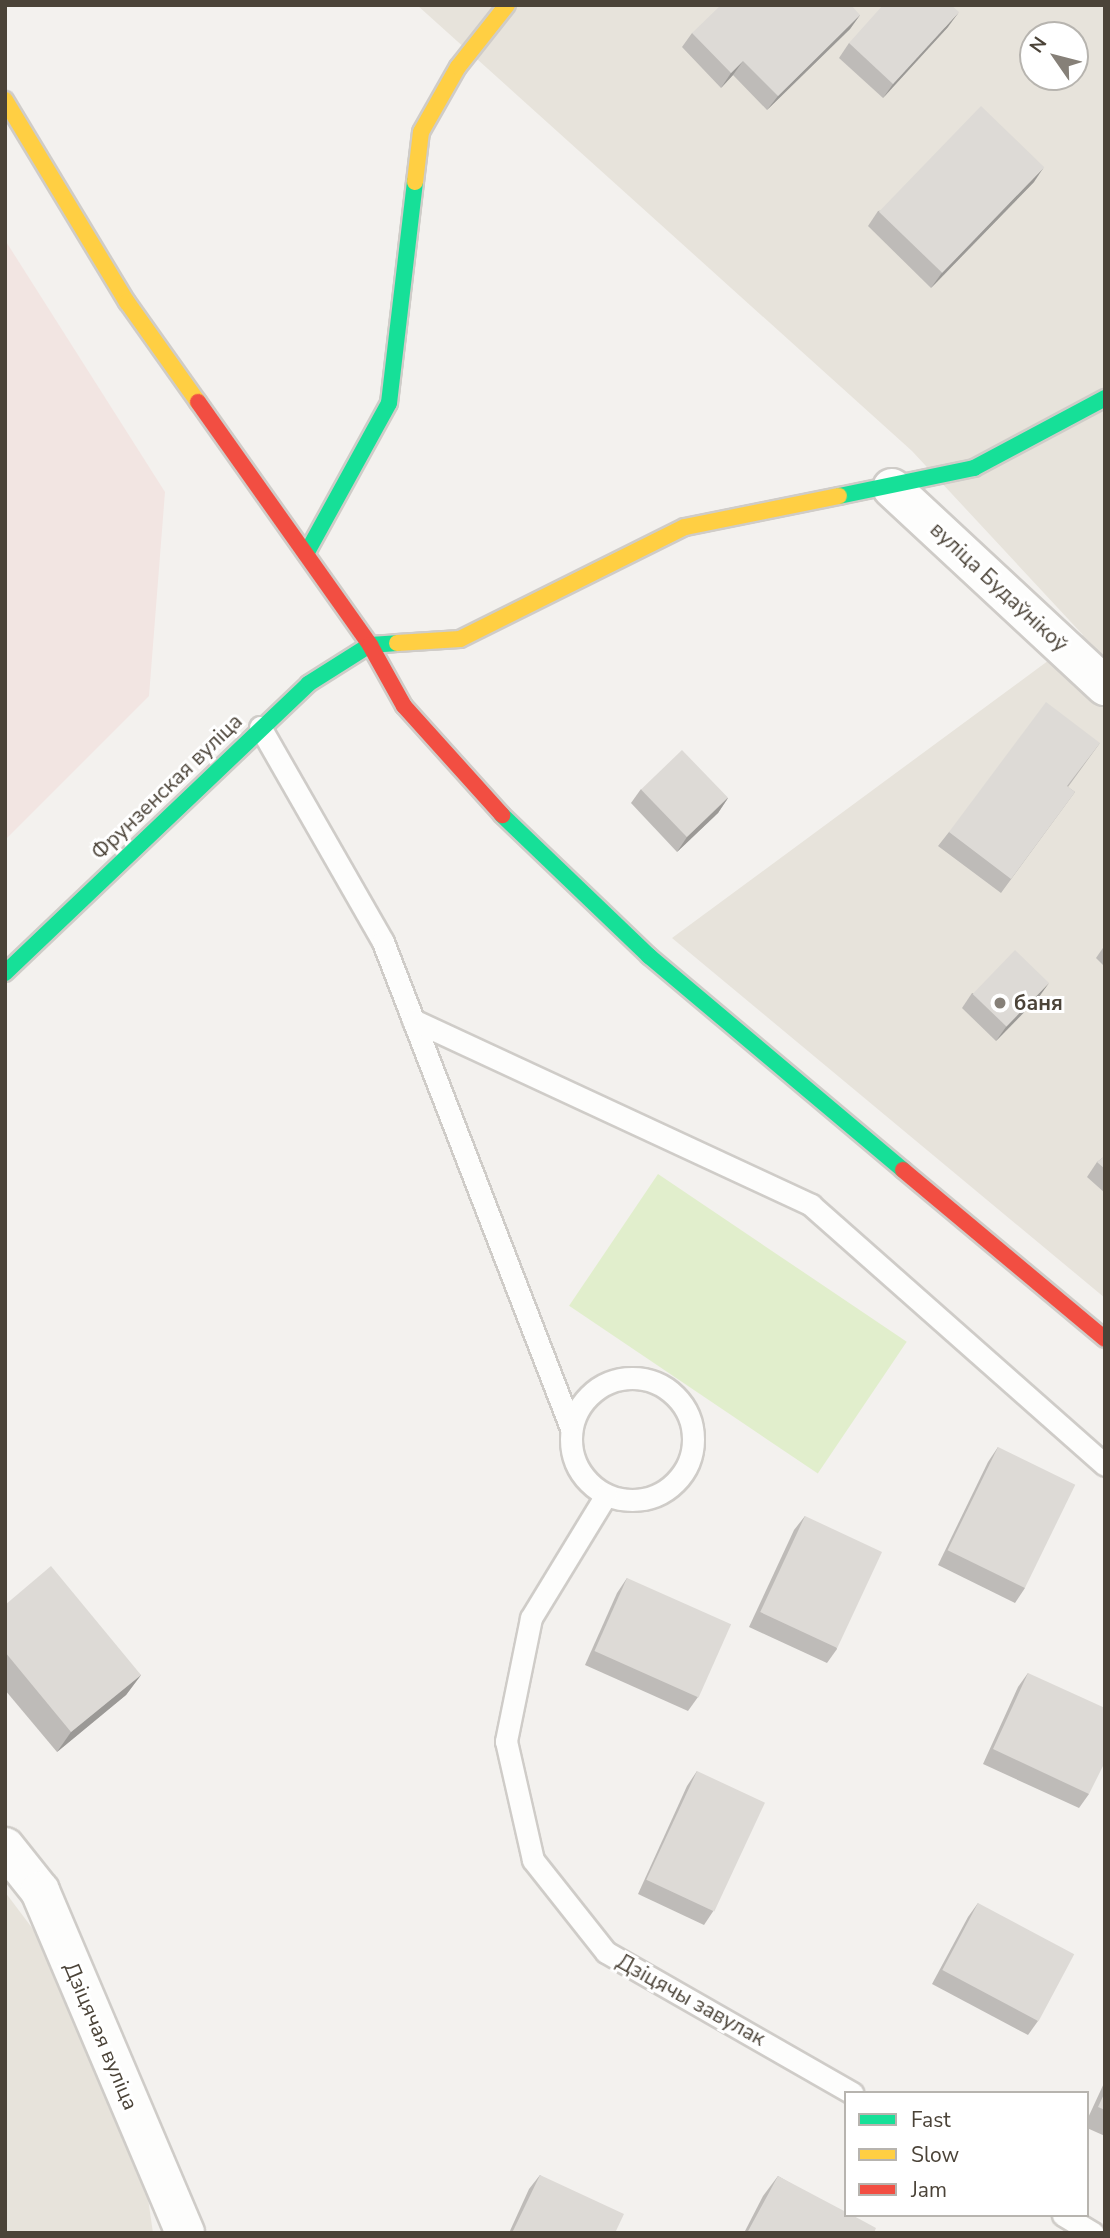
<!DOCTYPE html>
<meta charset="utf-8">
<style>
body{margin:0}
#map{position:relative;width:1110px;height:2238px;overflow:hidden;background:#f3f1ee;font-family:"Nunito Sans",sans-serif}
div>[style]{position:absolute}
.residential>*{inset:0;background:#e7e3db}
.medical>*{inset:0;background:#f2e5e2}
.green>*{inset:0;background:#e1eecc;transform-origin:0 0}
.roads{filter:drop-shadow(2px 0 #cfccc8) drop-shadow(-2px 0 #cfccc8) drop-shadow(0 2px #cfccc8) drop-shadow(0 -2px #cfccc8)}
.lane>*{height:21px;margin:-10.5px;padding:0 10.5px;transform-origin:10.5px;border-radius:10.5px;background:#fdfdfc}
.lane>.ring{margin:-10.5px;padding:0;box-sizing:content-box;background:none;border:21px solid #fdfdfc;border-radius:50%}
.street>*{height:38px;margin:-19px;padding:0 19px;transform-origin:19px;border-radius:19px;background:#fdfdfc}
.fast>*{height:16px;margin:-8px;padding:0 8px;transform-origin:8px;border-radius:8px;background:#16e098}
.slow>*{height:16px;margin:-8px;padding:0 8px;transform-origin:8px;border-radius:8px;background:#ffcf43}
.jam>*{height:16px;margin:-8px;padding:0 8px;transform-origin:8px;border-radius:8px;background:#f24e42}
.wall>*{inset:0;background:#bebbb8}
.shaded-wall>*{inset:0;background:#9b9996}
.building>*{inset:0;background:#dddad6;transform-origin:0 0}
.dots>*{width:19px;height:19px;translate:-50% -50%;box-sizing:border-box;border:4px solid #fff;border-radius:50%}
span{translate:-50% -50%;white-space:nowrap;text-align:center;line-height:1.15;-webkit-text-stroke:6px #fff;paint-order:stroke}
.street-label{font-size:21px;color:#4b4338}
.poi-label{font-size:21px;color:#4b4338;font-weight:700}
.left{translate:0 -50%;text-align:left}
.frame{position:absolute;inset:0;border:7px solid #4b4338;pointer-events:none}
.legend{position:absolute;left:844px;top:2091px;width:245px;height:126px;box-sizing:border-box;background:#fff;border:2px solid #b7b4af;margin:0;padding:9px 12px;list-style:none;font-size:21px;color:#4b4338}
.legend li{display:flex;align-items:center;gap:14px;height:35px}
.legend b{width:35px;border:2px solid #b7b4af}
.north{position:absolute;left:1019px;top:21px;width:70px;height:70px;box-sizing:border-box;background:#fff;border:2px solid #b7b4af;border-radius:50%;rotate:305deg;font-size:19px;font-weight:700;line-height:28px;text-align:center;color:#4b4338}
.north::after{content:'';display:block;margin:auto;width:24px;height:32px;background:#868078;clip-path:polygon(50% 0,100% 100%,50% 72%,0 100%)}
</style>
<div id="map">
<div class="residential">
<i style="clip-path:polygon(evenodd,417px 5px,1105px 5px,1105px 1298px,672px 938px,1083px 635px,912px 451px,417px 5px,1033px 35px,1075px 35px,1075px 77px,1033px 77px,1033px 35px)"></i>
<i style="clip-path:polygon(5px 1892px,48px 1949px,142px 2157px,153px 2233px,5px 2233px)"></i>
</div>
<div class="medical">
<i style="clip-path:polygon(5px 240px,165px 492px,149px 696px,5px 840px)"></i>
</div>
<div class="green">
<i style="left:658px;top:1174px;width:300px;height:159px;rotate:34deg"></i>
</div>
<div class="roads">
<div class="lane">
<i style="left:260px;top:727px;width:248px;rotate:60.2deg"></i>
<i style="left:383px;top:942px;width:521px;rotate:68.85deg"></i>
<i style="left:413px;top:1020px;width:439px;rotate:24.9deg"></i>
<i style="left:811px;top:1205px;width:392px;rotate:41.5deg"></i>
<i class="ring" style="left:571px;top:1378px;width:101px;height:101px"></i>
<i style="left:606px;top:1495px;width:144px;rotate:121.4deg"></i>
<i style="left:531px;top:1618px;width:126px;rotate:101.5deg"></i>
<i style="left:506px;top:1741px;width:122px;rotate:77.2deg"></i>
<i style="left:533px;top:1860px;width:117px;rotate:51.6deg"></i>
<i style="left:606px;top:1952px;width:284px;rotate:29.8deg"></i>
<i style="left:1063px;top:2215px;width:35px;rotate:31deg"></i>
</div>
<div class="street">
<i style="left:892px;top:488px;width:291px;rotate:42.9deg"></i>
<i style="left:5px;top:1847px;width:56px;rotate:51.5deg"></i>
<i style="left:40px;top:1891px;width:371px;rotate:67deg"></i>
</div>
<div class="fast">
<i style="left:839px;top:496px;width:138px;rotate:-11.7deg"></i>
<i style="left:974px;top:468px;width:149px;rotate:-28.1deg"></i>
<i style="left:306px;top:554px;width:172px;rotate:-61.2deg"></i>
<i style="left:389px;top:403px;width:223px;rotate:-83.3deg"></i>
<i style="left:502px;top:815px;width:204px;rotate:43.8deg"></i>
<i style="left:649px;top:956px;width:332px;rotate:40.1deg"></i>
<i style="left:5px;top:973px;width:419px;rotate:-43.6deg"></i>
<i style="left:308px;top:684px;width:73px;rotate:-32.2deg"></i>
<i style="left:370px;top:645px;width:27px;rotate:-4deg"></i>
</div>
<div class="slow">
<i style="left:5px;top:100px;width:236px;rotate:58.9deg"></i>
<i style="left:127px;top:302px;width:123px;rotate:54.6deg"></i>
<i style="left:415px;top:182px;width:50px;rotate:-83.2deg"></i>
<i style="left:421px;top:132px;width:75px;rotate:-60.4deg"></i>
<i style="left:458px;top:67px;width:79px;rotate:-51.7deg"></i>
<i style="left:397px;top:643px;width:63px;rotate:-3.6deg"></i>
<i style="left:460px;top:639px;width:251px;rotate:-26.5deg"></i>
<i style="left:685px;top:527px;width:157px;rotate:-11.4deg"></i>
</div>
<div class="jam">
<i style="left:198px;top:402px;width:298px;rotate:54.7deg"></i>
<i style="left:370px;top:645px;width:70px;rotate:60.9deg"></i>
<i style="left:404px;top:706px;width:147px;rotate:48deg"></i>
<i style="left:903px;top:1170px;width:263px;rotate:39.9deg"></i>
</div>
</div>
<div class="wall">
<i style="clip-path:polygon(860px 15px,850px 29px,767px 110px,733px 75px,721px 88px,682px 47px,692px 33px)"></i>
<i style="clip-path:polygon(948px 27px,883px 98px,839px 58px,849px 43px)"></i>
<i style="clip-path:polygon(1034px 182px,931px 288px,868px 226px,878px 211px)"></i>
<i style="clip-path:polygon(1100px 743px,1068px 787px,1075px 792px,1001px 893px,938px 846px,949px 832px)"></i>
<i style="clip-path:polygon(641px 789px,728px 798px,718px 813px,677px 852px,631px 803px)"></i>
<i style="clip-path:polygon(1105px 945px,1105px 967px,1096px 958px)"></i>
<i style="clip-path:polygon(972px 993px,1039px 997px,996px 1041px,962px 1008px)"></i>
<i style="clip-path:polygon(1105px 1156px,1105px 1193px,1087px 1177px,1097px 1162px)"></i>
<i style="clip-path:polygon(998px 1447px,1025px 1588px,1015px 1603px,938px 1565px,988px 1462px)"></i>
<i style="clip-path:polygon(805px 1516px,837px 1649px,827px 1663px,749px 1627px,794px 1530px)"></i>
<i style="clip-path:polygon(627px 1578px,698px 1697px,688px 1711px,585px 1665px,617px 1593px)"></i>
<i style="clip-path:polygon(5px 1605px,141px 1675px,126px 1695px,57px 1752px,5px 1690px)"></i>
<i style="clip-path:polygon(1028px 1673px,1089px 1794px,1079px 1808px,983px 1764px,1018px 1687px)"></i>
<i style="clip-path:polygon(697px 1771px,714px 1910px,704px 1925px,638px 1894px,687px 1786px)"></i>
<i style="clip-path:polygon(978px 1903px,1038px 2021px,1028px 2035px,932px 1984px,968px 1917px)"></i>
<i style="clip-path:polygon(1105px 2081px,1105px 2136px,1087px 2128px,1087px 2120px)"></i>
<i style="clip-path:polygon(540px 2175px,615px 2233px,509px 2233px,529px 2189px)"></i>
<i style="clip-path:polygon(778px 2176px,874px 2233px,744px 2233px,763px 2196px)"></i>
</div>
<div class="shaded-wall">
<i style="clip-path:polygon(959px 12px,948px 27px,883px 98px,893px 84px)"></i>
<i style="clip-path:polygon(860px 15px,850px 29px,767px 110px,778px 96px)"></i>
<i style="clip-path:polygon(743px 61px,733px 75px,721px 88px,731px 73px)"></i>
<i style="clip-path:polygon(1044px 167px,1034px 182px,931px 288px,941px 274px)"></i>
<i style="clip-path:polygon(728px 798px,718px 813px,677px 852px,687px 837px)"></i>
<i style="clip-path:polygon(1049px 983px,1039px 997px,996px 1041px,1006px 1027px)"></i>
<i style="clip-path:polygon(141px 1675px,126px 1695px,57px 1752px,71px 1732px)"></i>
</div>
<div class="building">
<i style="clip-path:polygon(721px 5px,851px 5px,860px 15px,778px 96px,743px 61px,731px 73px,692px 33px)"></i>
<i style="clip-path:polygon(883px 5px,951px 5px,959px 12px,893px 84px,849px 43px)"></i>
<i style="left:981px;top:106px;width:88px;height:147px;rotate:44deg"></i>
<i style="clip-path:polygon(1046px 702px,1100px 743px,1067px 786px,1075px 792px,1011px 879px,949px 832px)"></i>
<i style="left:682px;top:750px;width:66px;height:57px;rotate:46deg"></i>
<i style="left:1015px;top:950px;width:47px;height:61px;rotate:44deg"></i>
<i style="clip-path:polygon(1105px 1156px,1105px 1169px,1097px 1162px)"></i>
<i style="left:998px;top:1447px;width:86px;height:115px;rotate:26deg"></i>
<i style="left:805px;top:1516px;width:85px;height:106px;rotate:25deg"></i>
<i style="clip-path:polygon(51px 1566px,141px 1675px,71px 1732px,5px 1652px,5px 1605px)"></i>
<i style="left:627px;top:1578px;width:114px;height:80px;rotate:24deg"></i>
<i style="clip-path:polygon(1028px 1673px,1105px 1708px,1105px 1762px,1089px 1794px,993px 1749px)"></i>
<i style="left:697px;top:1771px;width:75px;height:120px;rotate:25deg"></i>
<i style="left:978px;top:1903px;width:109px;height:76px;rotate:28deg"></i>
<i style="clip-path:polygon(1105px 2092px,1105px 2110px,1098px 2107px)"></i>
<i style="clip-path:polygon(540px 2175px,624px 2214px,615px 2233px,512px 2233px)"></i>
<i style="clip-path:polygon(778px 2176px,846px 2212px,846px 2215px,852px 2215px,876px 2228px,874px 2233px,747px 2233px)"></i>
</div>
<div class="dots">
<i style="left:1000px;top:1003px;background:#868078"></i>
</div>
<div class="street-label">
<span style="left:999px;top:587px;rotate:43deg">вуліца Будаўнікоў</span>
<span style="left:167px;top:787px;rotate:-44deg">Фрунзенская вуліца</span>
<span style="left:691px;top:2000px;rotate:29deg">Дзіцячы завулак</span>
<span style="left:101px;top:2036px;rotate:67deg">Дзіцячая вуліца</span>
</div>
<div class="poi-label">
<span class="left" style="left:1014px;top:1003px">баня</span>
</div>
<div class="frame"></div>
<ul class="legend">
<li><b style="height:9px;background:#16e098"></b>Fast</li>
<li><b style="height:9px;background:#ffcf43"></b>Slow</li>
<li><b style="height:9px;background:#f24e42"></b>Jam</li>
</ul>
<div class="north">N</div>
</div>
